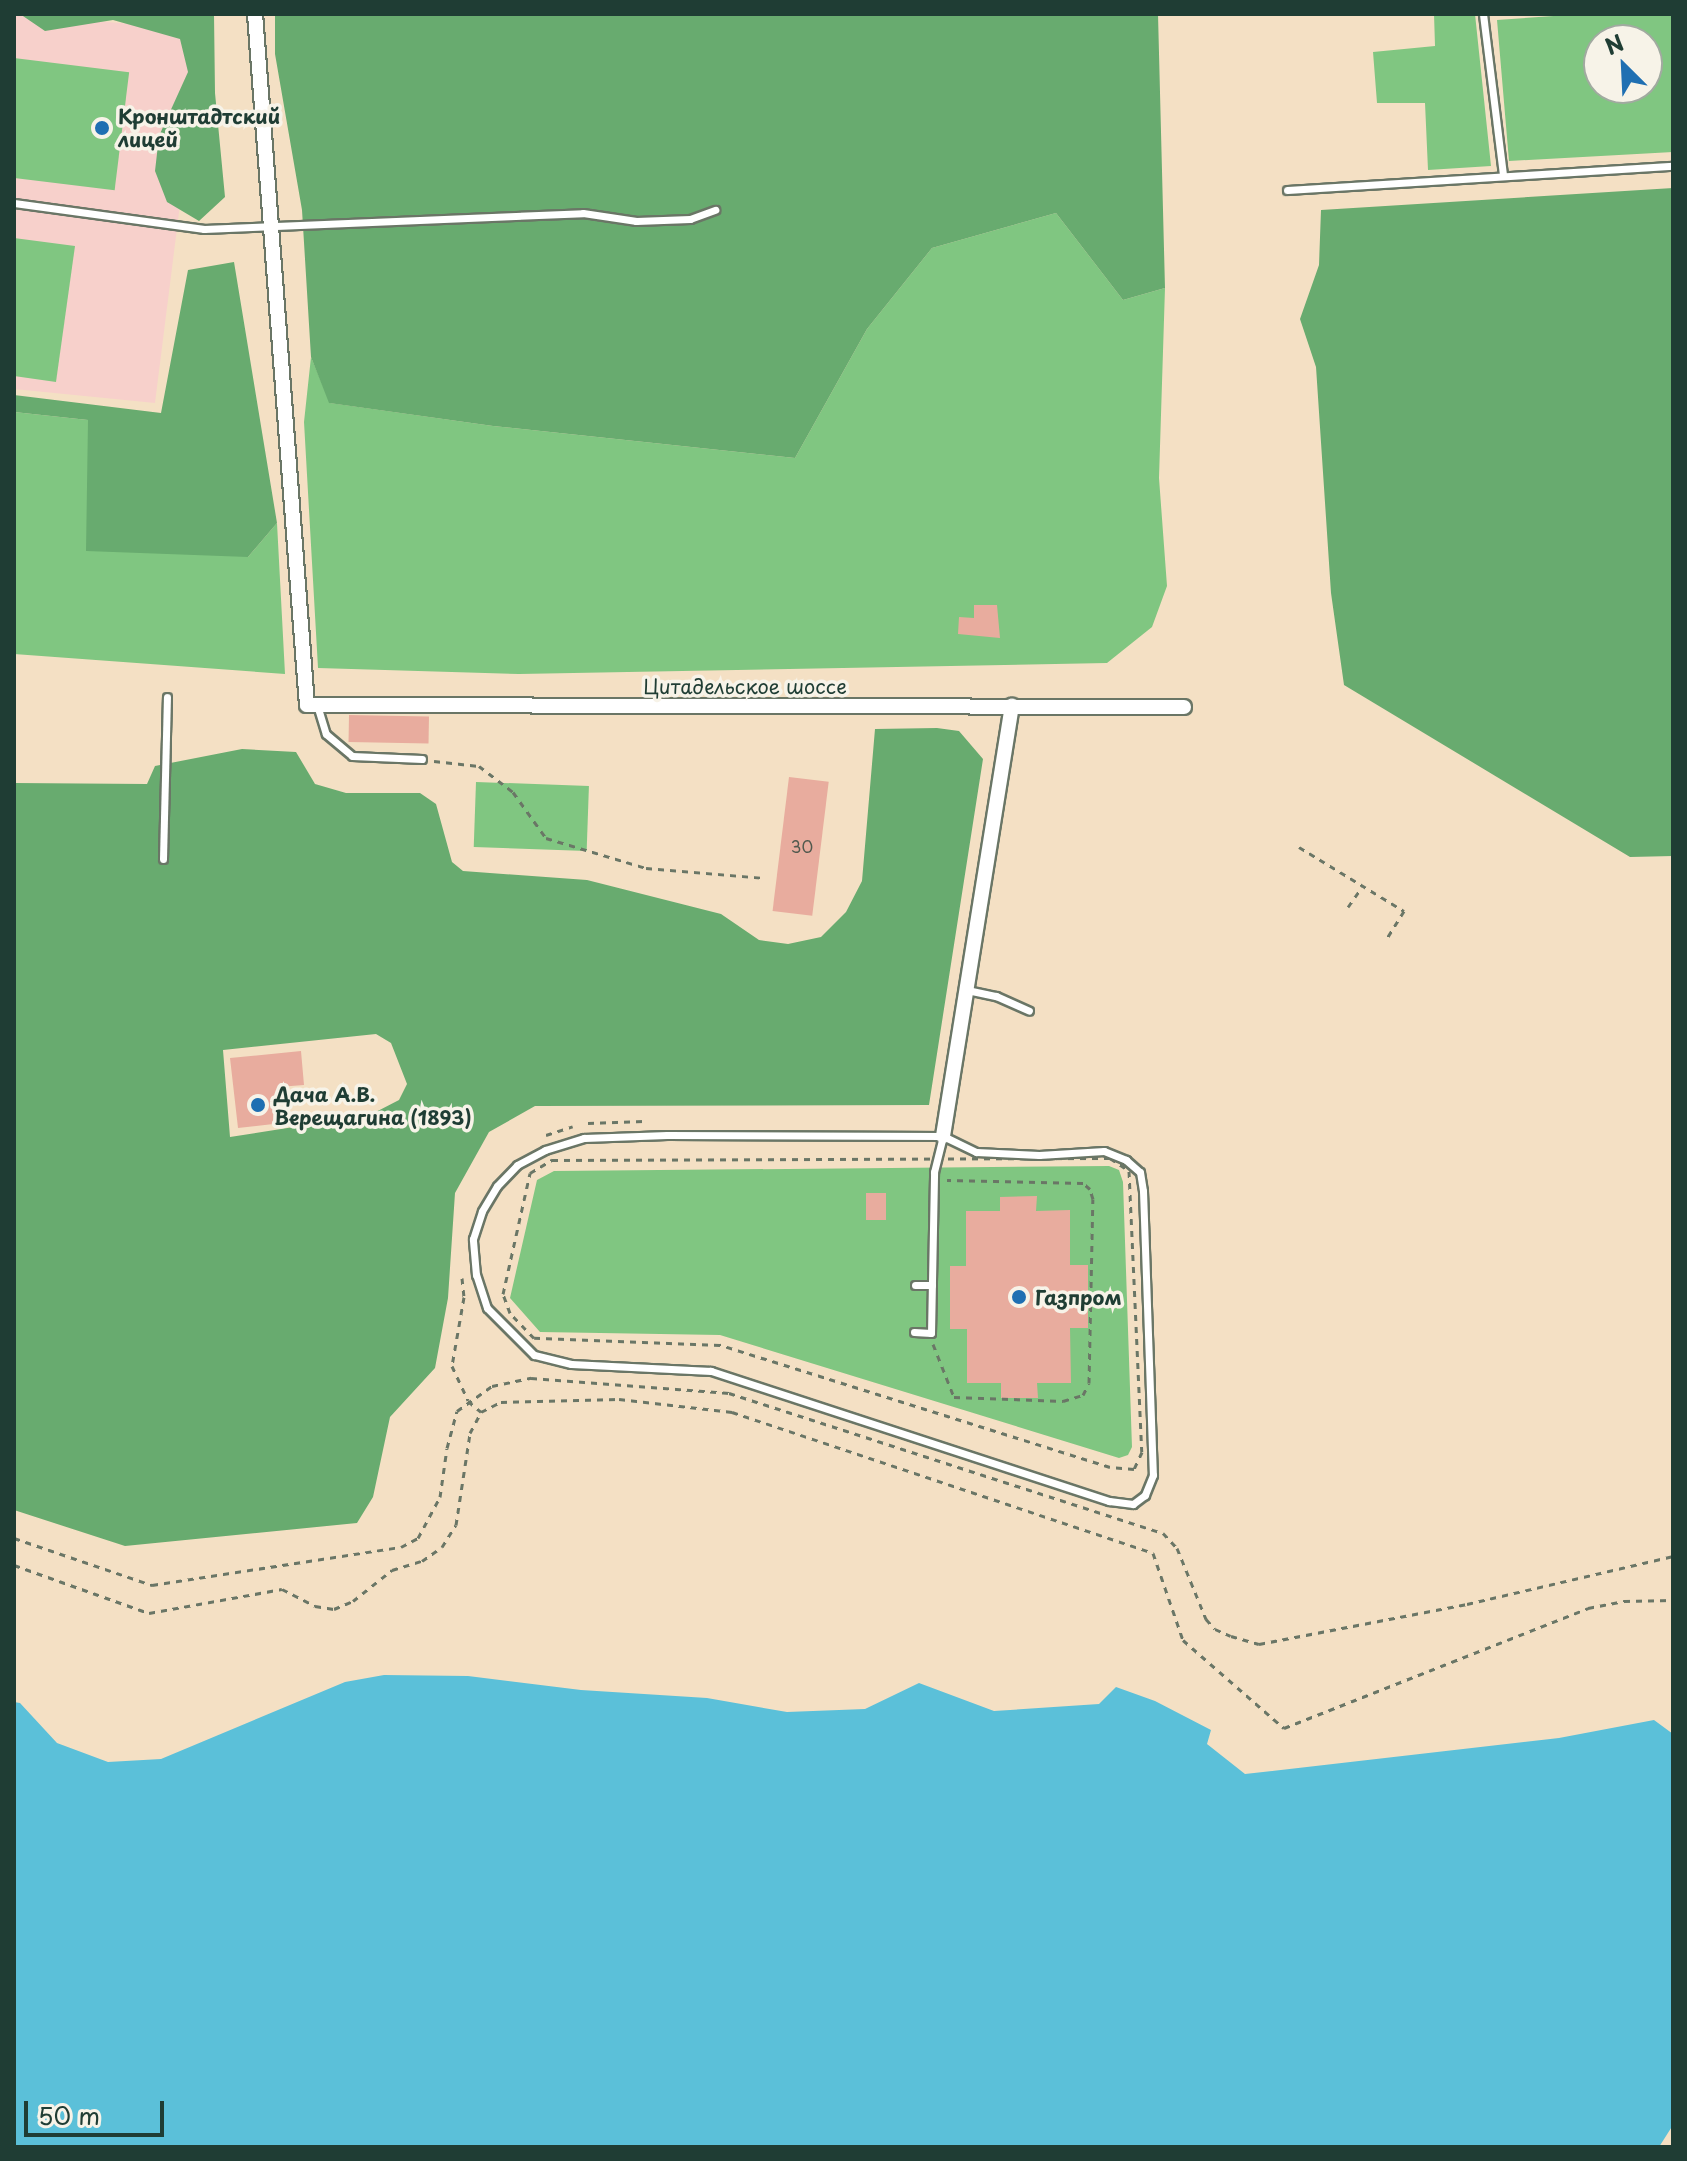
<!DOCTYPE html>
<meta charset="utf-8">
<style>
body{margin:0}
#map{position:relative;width:1687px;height:2161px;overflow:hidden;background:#f4e0c4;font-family:"Playpen Sans",sans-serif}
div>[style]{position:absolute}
.built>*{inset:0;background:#f7d0cb}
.green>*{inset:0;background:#80c681;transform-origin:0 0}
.forest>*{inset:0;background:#68ab6f}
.water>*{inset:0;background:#5bc0d9}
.building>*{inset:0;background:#e8ac9e;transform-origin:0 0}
.path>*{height:3px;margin-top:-1.5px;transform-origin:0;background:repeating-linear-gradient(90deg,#6a7666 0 6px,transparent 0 12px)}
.roads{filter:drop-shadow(2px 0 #6a7666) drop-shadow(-2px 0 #6a7666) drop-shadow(0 2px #6a7666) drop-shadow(0 -2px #6a7666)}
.service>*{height:7px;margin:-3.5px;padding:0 3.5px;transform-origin:3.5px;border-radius:3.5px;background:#fff}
.minor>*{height:14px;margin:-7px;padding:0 7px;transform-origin:7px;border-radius:7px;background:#fff}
.dots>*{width:22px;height:22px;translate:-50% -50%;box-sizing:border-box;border:4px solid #f7f3e8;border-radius:50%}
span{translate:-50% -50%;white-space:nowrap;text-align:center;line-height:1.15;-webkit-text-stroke:7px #f7f3e8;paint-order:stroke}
.number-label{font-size:16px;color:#51594e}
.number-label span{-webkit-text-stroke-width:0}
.poi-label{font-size:20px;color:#1f3d34;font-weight:700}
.left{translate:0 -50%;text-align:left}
.street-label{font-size:20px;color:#1f3d34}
.frame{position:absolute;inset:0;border:16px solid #1f3d34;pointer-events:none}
.north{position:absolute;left:1583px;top:24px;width:80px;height:80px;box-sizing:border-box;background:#f7f3e8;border:2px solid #a1aaa0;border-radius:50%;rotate:336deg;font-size:22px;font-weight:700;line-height:32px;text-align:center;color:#1f3d34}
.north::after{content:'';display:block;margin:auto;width:28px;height:36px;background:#1f6fb2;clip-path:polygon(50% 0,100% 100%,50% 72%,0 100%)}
.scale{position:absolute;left:24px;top:2101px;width:140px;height:36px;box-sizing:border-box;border:4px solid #1f3d34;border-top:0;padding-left:10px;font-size:24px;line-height:28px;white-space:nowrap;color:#1f3d34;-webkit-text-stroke:6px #f7f3e8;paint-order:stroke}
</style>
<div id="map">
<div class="built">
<i style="clip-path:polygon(14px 14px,202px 30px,155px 403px,14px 389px)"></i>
</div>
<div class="green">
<i style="clip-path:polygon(1434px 14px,1475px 14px,1491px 166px,1428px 170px,1425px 103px,1377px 103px,1373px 52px,1435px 46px)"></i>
<i style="clip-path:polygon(evenodd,1583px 14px,1673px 14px,1673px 152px,1509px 161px,1497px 20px,1583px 14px,1647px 40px,1647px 88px,1599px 88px,1599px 40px,1647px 40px)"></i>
<i style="left:14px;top:58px;width:116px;height:119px;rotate:7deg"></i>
<i style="clip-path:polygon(1056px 213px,1123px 300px,1165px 288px,1159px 478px,1167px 586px,1152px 627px,1107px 663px,519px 674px,318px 668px,304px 422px,311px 357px,330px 403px,493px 426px,795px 458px,867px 329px,932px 248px)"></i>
<i style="clip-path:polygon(14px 238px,75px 246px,56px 382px,14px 376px)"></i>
<i style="clip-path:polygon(14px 412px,88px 420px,248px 557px,277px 523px,285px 674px,14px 654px)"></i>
<i style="left:476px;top:782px;width:113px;height:65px;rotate:2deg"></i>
<i style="clip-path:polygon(1109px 1166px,1119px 1170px,1123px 1182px,1132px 1447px,1128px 1455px,1119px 1458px,720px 1335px,540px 1332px,510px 1298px,537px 1180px,554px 1171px)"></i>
</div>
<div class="forest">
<i style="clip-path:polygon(20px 14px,214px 14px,215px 93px,225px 197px,199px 221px,167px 202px,155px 171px,159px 136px,188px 72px,180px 39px,113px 20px,45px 31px)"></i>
<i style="clip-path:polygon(275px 14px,1158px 14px,1165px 288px,1123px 300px,1056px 213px,932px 248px,867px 329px,795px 458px,493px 426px,329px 403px,311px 357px,302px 210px,275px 54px)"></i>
<i style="clip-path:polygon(1673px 188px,1673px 856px,1630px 857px,1344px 685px,1331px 593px,1316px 367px,1300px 319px,1319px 265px,1321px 210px)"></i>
<i style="clip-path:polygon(234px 262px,277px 523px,248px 557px,86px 551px,88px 420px,14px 412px,14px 395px,161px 413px,188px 270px)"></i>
<i style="clip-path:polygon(evenodd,937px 728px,959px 731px,983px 759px,929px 1105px,535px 1106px,489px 1132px,455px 1193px,448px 1298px,435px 1368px,390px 1417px,373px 1497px,357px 1523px,125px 1546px,14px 1510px,14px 783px,147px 784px,155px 766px,242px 749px,296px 752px,315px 784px,346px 793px,420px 793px,436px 804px,452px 862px,463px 871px,587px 880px,721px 914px,759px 940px,788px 944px,821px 937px,846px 912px,862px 881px,875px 729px,937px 728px,376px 1034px,391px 1043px,407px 1084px,399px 1100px,370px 1115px,230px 1137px,223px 1050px,376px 1034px)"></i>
</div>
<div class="water">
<i style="clip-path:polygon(384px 1675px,468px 1676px,581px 1690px,707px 1698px,787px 1712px,865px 1709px,919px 1683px,994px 1711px,1099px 1704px,1116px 1687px,1155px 1701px,1211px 1730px,1207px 1744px,1245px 1774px,1559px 1738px,1654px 1720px,1673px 1734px,1673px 2125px,1659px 2147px,14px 2147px,14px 1702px,20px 1703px,57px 1743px,108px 1762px,161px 1759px,345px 1682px)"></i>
</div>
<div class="building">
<i style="clip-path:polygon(974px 605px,997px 605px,1000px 638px,958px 634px,959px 617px,974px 618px)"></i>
<i style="left:349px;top:715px;width:80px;height:27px;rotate:1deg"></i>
<i style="left:789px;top:777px;width:40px;height:135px;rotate:7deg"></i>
<i style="clip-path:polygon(301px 1051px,304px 1085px,278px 1087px,282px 1123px,238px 1128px,230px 1058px)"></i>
<i style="left:866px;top:1193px;width:20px;height:27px"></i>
<i style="clip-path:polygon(1037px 1196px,1036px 1211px,1070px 1210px,1070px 1265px,1088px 1265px,1088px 1328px,1070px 1328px,1071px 1383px,1037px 1383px,1038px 1398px,1001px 1398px,1001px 1383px,967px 1383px,967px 1329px,950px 1329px,950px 1266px,966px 1266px,966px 1211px,1000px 1211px,1000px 1197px)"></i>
</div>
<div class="path">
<i style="left:434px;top:761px;width:45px;rotate:6.3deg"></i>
<i style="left:479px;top:766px;width:43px;rotate:37.4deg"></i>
<i style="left:513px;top:792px;width:57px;rotate:54.3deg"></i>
<i style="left:546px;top:838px;width:104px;rotate:16.7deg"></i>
<i style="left:646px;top:868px;width:118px;rotate:4.8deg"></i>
<i style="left:1299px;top:847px;width:123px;rotate:31.4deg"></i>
<i style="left:1404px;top:911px;width:32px;rotate:122deg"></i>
<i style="left:1348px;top:907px;width:24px;rotate:-55deg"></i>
<i style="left:588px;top:1123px;width:56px;rotate:-2deg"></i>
<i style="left:546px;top:1135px;width:28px;rotate:-18deg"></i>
<i style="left:1110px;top:1158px;width:23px;rotate:34deg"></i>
<i style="left:1129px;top:1171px;width:281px;rotate:87.4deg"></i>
<i style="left:1142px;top:1452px;width:19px;rotate:115deg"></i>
<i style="left:1134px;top:1469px;width:24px;rotate:-175deg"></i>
<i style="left:1110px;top:1467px;width:409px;rotate:-162.6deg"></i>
<i style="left:720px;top:1345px;width:186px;rotate:-177.8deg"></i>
<i style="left:534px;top:1338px;width:35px;rotate:-134deg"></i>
<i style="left:510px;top:1313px;width:20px;rotate:-110deg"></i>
<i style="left:503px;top:1294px;width:124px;rotate:-77.4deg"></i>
<i style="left:530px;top:1173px;width:26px;rotate:-31deg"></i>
<i style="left:552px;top:1160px;width:558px;rotate:-0.21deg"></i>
<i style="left:462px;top:1278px;width:19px;rotate:84deg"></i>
<i style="left:464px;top:1297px;width:70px;rotate:99.9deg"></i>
<i style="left:452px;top:1366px;width:38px;rotate:65deg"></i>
<i style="left:468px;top:1401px;width:17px;rotate:40deg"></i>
<i style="left:933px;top:1344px;width:57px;rotate:68.4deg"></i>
<i style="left:954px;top:1397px;width:109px;rotate:2.1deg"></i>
<i style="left:1063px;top:1401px;width:21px;rotate:-17deg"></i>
<i style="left:1083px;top:1395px;width:13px;rotate:-63deg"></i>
<i style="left:1089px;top:1383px;width:184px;rotate:-88.8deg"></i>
<i style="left:1093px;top:1199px;width:10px;rotate:-107deg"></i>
<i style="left:1090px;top:1189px;width:9px;rotate:-139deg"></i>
<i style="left:1083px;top:1183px;width:136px;rotate:-178.7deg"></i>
<i style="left:14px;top:1538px;width:146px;rotate:18.8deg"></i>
<i style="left:152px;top:1585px;width:252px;rotate:-8.7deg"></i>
<i style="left:401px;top:1547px;width:19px;rotate:-28deg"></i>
<i style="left:418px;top:1538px;width:47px;rotate:-61.8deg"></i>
<i style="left:440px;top:1497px;width:49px;rotate:-81.9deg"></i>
<i style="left:447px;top:1448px;width:38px;rotate:-75deg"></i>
<i style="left:457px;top:1411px;width:43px;rotate:-35.5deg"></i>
<i style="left:492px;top:1386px;width:40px;rotate:-12deg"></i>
<i style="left:531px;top:1378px;width:199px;rotate:4.3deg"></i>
<i style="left:729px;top:1393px;width:456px;rotate:17.9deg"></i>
<i style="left:1163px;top:1533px;width:21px;rotate:47deg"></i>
<i style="left:1177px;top:1548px;width:77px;rotate:67.8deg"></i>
<i style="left:1206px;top:1619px;width:13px;rotate:48deg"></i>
<i style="left:1215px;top:1629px;width:17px;rotate:24deg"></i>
<i style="left:1231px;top:1636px;width:29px;rotate:16deg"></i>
<i style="left:1259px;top:1644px;width:212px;rotate:-10.9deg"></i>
<i style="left:1467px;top:1604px;width:212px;rotate:-13.1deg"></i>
<i style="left:14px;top:1565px;width:143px;rotate:19.6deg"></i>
<i style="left:149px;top:1613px;width:135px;rotate:-10.2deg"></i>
<i style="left:282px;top:1589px;width:37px;rotate:27deg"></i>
<i style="left:315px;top:1606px;width:19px;rotate:9deg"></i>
<i style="left:334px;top:1609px;width:21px;rotate:-23deg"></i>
<i style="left:353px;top:1601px;width:50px;rotate:-38.5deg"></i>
<i style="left:392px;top:1570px;width:31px;rotate:-17deg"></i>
<i style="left:422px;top:1561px;width:24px;rotate:-35deg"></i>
<i style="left:442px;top:1547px;width:26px;rotate:-58deg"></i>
<i style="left:456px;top:1525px;width:93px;rotate:-81.3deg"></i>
<i style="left:470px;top:1433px;width:24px;rotate:-62deg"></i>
<i style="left:481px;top:1412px;width:22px;rotate:-27deg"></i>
<i style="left:501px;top:1402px;width:118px;rotate:-1.5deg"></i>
<i style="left:619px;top:1399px;width:114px;rotate:6.6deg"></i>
<i style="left:732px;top:1412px;width:444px;rotate:18.5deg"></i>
<i style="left:1153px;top:1553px;width:92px;rotate:71deg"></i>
<i style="left:1183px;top:1640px;width:134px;rotate:41.1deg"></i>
<i style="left:1284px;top:1728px;width:327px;rotate:-21.5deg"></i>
<i style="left:1588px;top:1608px;width:37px;rotate:-11deg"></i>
<i style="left:1624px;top:1601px;width:49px;rotate:-1.2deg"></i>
</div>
<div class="roads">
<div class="service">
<i style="left:1483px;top:14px;width:162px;rotate:82.9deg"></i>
<i style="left:1287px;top:190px;width:387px;rotate:-3.6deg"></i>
<i style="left:14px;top:203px;width:192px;rotate:7.8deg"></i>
<i style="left:204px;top:229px;width:379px;rotate:-2.4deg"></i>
<i style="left:583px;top:213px;width:54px;rotate:8.6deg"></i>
<i style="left:636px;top:221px;width:54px;rotate:-2.1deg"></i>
<i style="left:690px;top:219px;width:27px;rotate:-20deg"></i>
<i style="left:317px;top:705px;width:30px;rotate:73deg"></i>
<i style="left:326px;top:734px;width:34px;rotate:40deg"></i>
<i style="left:352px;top:756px;width:70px;rotate:2.5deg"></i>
<i style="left:163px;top:859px;width:162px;rotate:-88.6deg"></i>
<i style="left:967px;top:990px;width:30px;rotate:12deg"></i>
<i style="left:996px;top:996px;width:36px;rotate:24deg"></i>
<i style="left:667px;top:1135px;width:276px;rotate:0.2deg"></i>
<i style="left:943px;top:1136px;width:37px;rotate:26deg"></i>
<i style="left:976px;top:1152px;width:63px;rotate:2.7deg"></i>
<i style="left:1039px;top:1155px;width:65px;rotate:-3.5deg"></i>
<i style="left:1104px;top:1151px;width:24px;rotate:22deg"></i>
<i style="left:1126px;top:1160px;width:18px;rotate:41deg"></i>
<i style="left:1140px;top:1172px;width:19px;rotate:81deg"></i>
<i style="left:1143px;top:1191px;width:284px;rotate:88deg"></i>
<i style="left:1153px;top:1475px;width:22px;rotate:112deg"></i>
<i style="left:1145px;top:1495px;width:15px;rotate:143deg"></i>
<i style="left:1133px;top:1504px;width:24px;rotate:-173deg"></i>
<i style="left:1109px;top:1501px;width:419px;rotate:-161.9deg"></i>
<i style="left:711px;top:1371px;width:140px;rotate:-177.1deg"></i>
<i style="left:571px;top:1364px;width:38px;rotate:-166deg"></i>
<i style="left:534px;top:1355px;width:66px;rotate:-135deg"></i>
<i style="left:487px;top:1308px;width:35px;rotate:-108deg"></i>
<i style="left:476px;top:1275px;width:36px;rotate:-95deg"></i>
<i style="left:473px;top:1239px;width:29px;rotate:-72deg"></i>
<i style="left:482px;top:1211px;width:29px;rotate:-59deg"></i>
<i style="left:497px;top:1186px;width:29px;rotate:-46deg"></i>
<i style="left:517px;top:1165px;width:32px;rotate:-28deg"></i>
<i style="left:545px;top:1150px;width:41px;rotate:-17.1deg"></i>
<i style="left:584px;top:1138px;width:83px;rotate:-2.1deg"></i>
<i style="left:915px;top:1285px;width:17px"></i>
<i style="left:914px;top:1332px;width:17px;rotate:3deg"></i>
<i style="left:931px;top:1333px;width:161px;rotate:-88.9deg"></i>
<i style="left:934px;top:1172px;width:37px;rotate:-76deg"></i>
</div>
<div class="minor">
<i style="left:255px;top:14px;width:693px;rotate:85.7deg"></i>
<i style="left:307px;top:705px;width:877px;rotate:0.13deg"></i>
<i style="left:943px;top:1136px;width:436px;rotate:-80.9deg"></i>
</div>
</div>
<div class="dots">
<i style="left:102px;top:128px;background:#1f6fb2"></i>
<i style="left:258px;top:1105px;background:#1f6fb2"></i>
<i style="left:1019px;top:1297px;background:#1f6fb2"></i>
</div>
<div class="number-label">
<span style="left:802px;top:846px">30</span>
</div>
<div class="poi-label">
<span class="left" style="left:118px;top:128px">Кронштадтский<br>лицей</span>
<span class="left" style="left:274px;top:1106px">Дача А.В.<br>Верещагина (1893)</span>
<span class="left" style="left:1035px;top:1297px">Газпром</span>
</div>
<div class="street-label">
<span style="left:745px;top:686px">Цитадельское шоссе</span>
</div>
<div class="frame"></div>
<div class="north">N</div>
<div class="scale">50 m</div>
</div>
